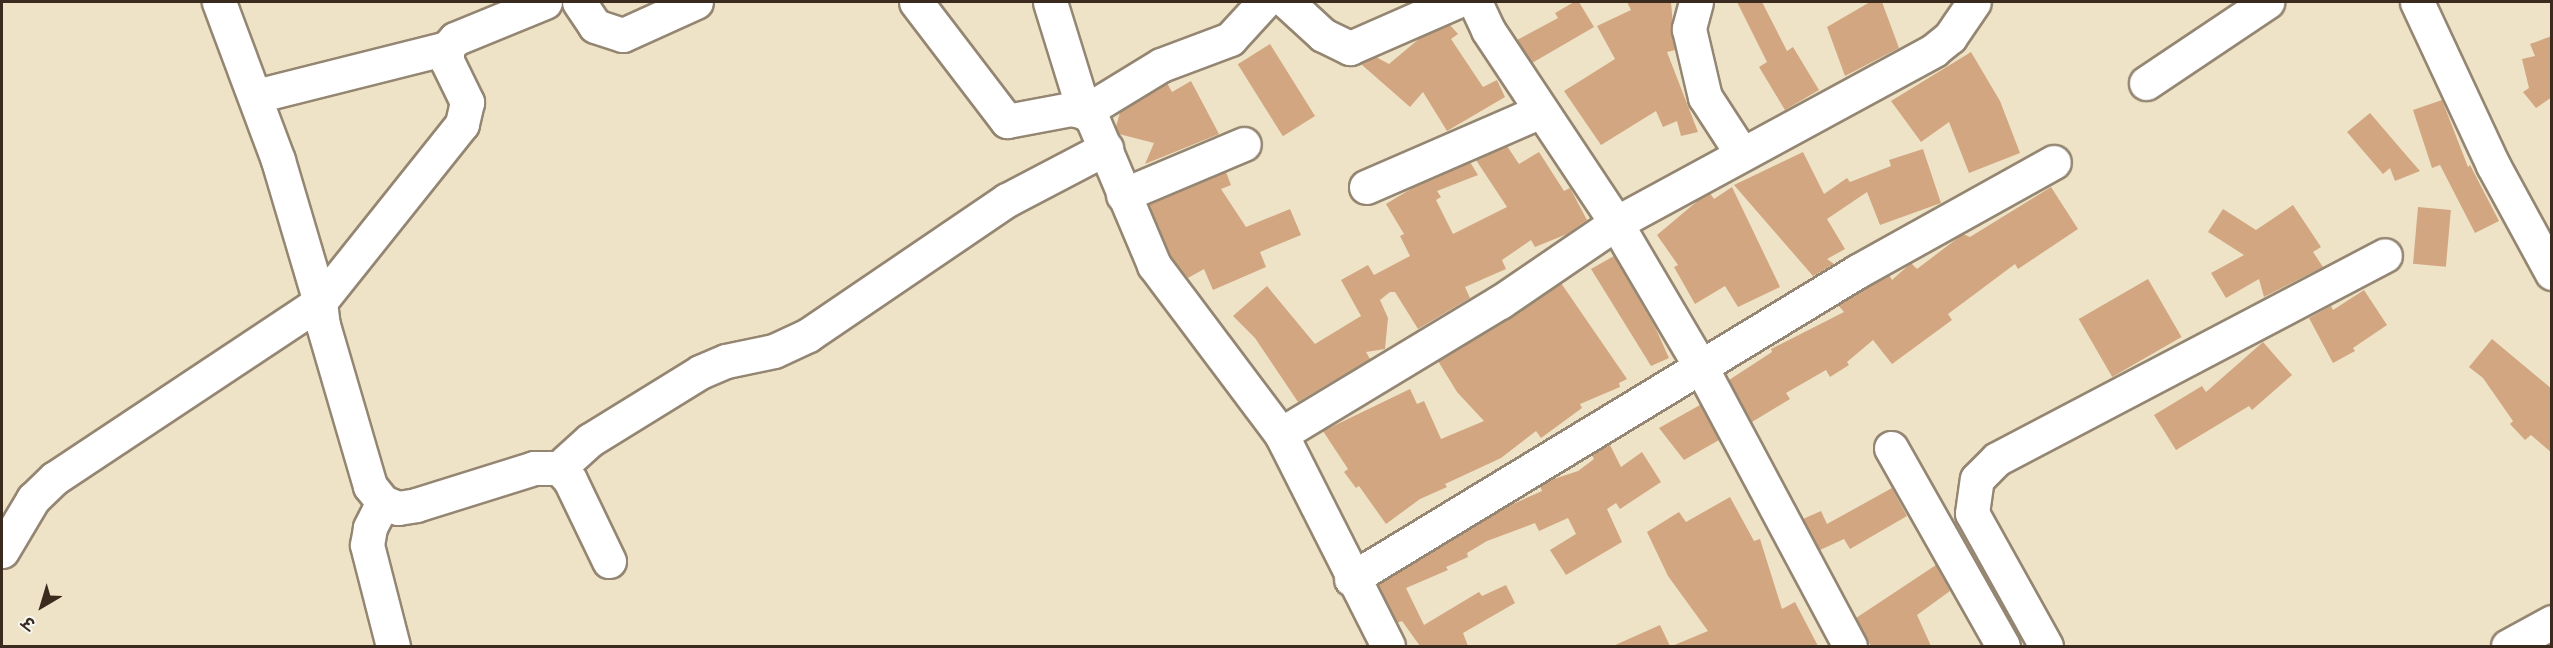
<!DOCTYPE html>
<meta charset="utf-8">
<style>
body{margin:0}
#map{position:relative;width:2553px;height:648px;overflow:hidden;background:#eee3c6;font-family:"Gochi Hand","Playpen Sans Deva",sans-serif}
div>[style]{position:absolute}
.building>*{inset:0;background:#d2a681;transform-origin:0 0}
.roads{filter:drop-shadow(2px 0 #948672) drop-shadow(-2px 0 #948672) drop-shadow(0 2px #948672) drop-shadow(0 -2px #948672)}
.minor>*{height:33px;margin:-16.5px;padding:0 16.5px;transform-origin:16.5px;border-radius:16.5px;background:#fff}
span{translate:-50% -50%;white-space:nowrap;text-align:center;line-height:1.15;-webkit-text-stroke:6px #f6f6f2;paint-order:stroke}
.frame{position:absolute;inset:0;border:3px solid #3b2a1e;pointer-events:none}
.north{position:absolute;left:12px;top:576px;width:60px;height:60px;-webkit-text-stroke:4px #f6f6f2;paint-order:stroke;rotate:218deg;font-size:16px;font-weight:700;line-height:24px;text-align:center;color:#3b2a1e}
.north::after{content:'';display:block;margin:auto;width:21px;height:27px;background:#3b2a1e;clip-path:polygon(50% 0,100% 100%,50% 72%,0 100%)}
</style>
<div id="map">
<div class="building">
<i style="clip-path:polygon(1574px 2px,1579px 2px,1594px 27px,1532px 63px,1517px 40px,1558px 18px,1555px 13px)"></i>
<i style="clip-path:polygon(1627px 2px,1671px 2px,1675px 50px,1667px 52px,1698px 132px,1681px 136px,1677px 121px,1663px 127px,1656px 111px,1601px 145px,1564px 91px,1615px 59px,1597px 26px,1631px 10px)"></i>
<i style="clip-path:polygon(1737px 2px,1762px 2px,1787px 51px,1793px 47px,1819px 90px,1785px 110px,1759px 67px,1767px 62px)"></i>
<i style="clip-path:polygon(1870px 2px,1882px 2px,1899px 48px,1845px 76px,1827px 27px)"></i>
<i style="clip-path:polygon(1450px 25px,1458px 34px,1451px 39px,1483px 87px,1497px 80px,1505px 97px,1447px 131px,1423px 92px,1410px 107px,1361px 64px,1376px 57px,1389px 64px,1420px 38px)"></i>
<i style="clip-path:polygon(2552px 36px,2552px 97px,2536px 108px,2523px 92px,2529px 88px,2522px 59px,2535px 56px,2530px 44px)"></i>
<i style="left:1270px;top:44px;width:85px;height:38px;rotate:58deg"></i>
<i style="clip-path:polygon(1971px 52px,2000px 101px,2020px 153px,1969px 173px,1949px 122px,1921px 142px,1891px 101px)"></i>
<i style="clip-path:polygon(1191px 81px,1219px 134px,1145px 164px,1154px 143px,1119px 134px,1116px 127px,1120px 112px,1167px 83px,1172px 92px)"></i>
<i style="clip-path:polygon(2442px 100px,2468px 167px,2470px 165px,2499px 221px,2475px 233px,2440px 165px,2432px 168px,2413px 110px)"></i>
<i style="clip-path:polygon(2370px 113px,2406px 155px,2420px 171px,2395px 181px,2390px 168px,2383px 174px,2347px 132px)"></i>
<i style="clip-path:polygon(1507px 146px,1519px 164px,1539px 152px,1564px 191px,1570px 188px,1587px 220px,1567px 234px,1535px 247px,1531px 240px,1502px 260px,1506px 269px,1465px 287px,1470px 298px,1418px 329px,1395px 292px,1390px 292px,1380px 300px,1388px 318px,1385px 349px,1366px 352px,1370px 359px,1298px 402px,1255px 338px,1233px 316px,1267px 286px,1315px 344px,1361px 316px,1341px 280px,1368px 265px,1374px 275px,1410px 256px,1400px 236px,1404px 234px,1386px 204px,1414px 187px,1470px 162px,1478px 175px,1437px 191px,1441px 197px,1436px 200px,1453px 234px,1507px 207px,1476px 160px)"></i>
<i style="clip-path:polygon(1923px 149px,1941px 203px,1880px 225px,1867px 192px,1827px 219px,1845px 249px,1827px 259px,1834px 264px,1813px 276px,1734px 185px,1803px 152px,1824px 194px,1847px 178px,1850px 182px,1891px 166px,1889px 160px)"></i>
<i style="clip-path:polygon(1226px 172px,1231px 185px,1221px 189px,1246px 227px,1290px 209px,1301px 235px,1260px 252px,1266px 267px,1213px 290px,1204px 269px,1188px 278px,1170px 256px,1149px 204px)"></i>
<i style="clip-path:polygon(1732px 187px,1780px 287px,1738px 307px,1725px 286px,1695px 304px,1674px 267px,1678px 265px,1657px 235px,1701px 198px,1710px 193px,1714px 199px)"></i>
<i style="clip-path:polygon(2051px 187px,2078px 229px,2018px 269px,2015px 264px,1948px 314px,1952px 320px,1892px 364px,1873px 340px,1847px 362px,1849px 365px,1830px 377px,1826px 370px,1786px 393px,1790px 399px,1752px 422px,1729px 380px,1772px 352px,1771px 349px,1844px 312px,1838px 305px,1866px 288px,1889px 275px,1892px 280px,1911px 263px,1917px 269px,1963px 234px,1970px 237px)"></i>
<i style="clip-path:polygon(2293px 205px,2321px 247px,2313px 252px,2323px 267px,2264px 297px,2259px 279px,2226px 298px,2211px 273px,2244px 255px,2208px 232px,2223px 209px,2256px 230px)"></i>
<i style="left:2418px;top:207px;width:33px;height:57px;rotate:5deg"></i>
<i style="clip-path:polygon(1614px 256px,1655px 327px,1669px 358px,1651px 366px,1591px 269px)"></i>
<i style="left:2148px;top:279px;width:67px;height:80px;rotate:60deg"></i>
<i style="clip-path:polygon(1561px 283px,1627px 379px,1619px 383px,1620px 387px,1580px 404px,1582px 408px,1541px 438px,1536px 431px,1501px 458px,1445px 484px,1447px 487px,1420px 499px,1386px 524px,1359px 486px,1356px 488px,1344px 472px,1348px 469px,1323px 431px,1410px 389px,1417px 404px,1424px 401px,1441px 439px,1484px 421px,1457px 392px,1438px 361px)"></i>
<i style="clip-path:polygon(2364px 290px,2387px 325px,2353px 348px,2355px 351px,2333px 363px,2309px 318px,2331px 306px,2333px 310px)"></i>
<i style="clip-path:polygon(2492px 339px,2552px 389px,2552px 453px,2531px 435px,2525px 440px,2510px 424px,2513px 421px,2483px 378px,2469px 367px)"></i>
<i style="clip-path:polygon(2263px 342px,2292px 375px,2252px 410px,2249px 406px,2176px 450px,2154px 415px,2202px 386px,2206px 392px)"></i>
<i style="clip-path:polygon(1700px 405px,1719px 440px,1684px 460px,1659px 428px)"></i>
<i style="clip-path:polygon(1610px 445px,1621px 467px,1642px 452px,1661px 482px,1620px 509px,1616px 503px,1607px 509px,1622px 542px,1566px 575px,1550px 550px,1576px 534px,1568px 518px,1539px 531px,1535px 523px,1487px 541px,1467px 553px,1468px 557px,1446px 567px,1448px 570px,1406px 588px,1424px 625px,1479px 592px,1482px 596px,1506px 585px,1515px 603px,1463px 633px,1468px 646px,1420px 646px,1402px 621px,1397px 623px,1378px 585px,1504px 508px,1542px 491px,1540px 486px,1548px 481px,1578px 471px,1594px 459px,1592px 455px)"></i>
<i style="clip-path:polygon(1892px 488px,1907px 516px,1850px 549px,1844px 539px,1820px 550px,1803px 519px,1821px 511px,1827px 524px)"></i>
<i style="clip-path:polygon(1730px 497px,1754px 541px,1760px 539px,1782px 609px,1795px 602px,1818px 646px,1672px 646px,1708px 631px,1668px 576px,1647px 532px,1679px 512px,1686px 522px)"></i>
<i style="clip-path:polygon(1936px 565px,1950px 591px,1917px 615px,1931px 646px,1871px 646px,1856px 618px)"></i>
<i style="clip-path:polygon(1660px 625px,1670px 646px,1613px 646px)"></i>
</div>
<div class="roads">
<div class="minor">
<i style="left:545px;top:2px;width:97px;rotate:157.7deg"></i>
<i style="left:455px;top:39px;width:12px;rotate:132deg"></i>
<i style="left:447px;top:48px;width:13px;rotate:90deg"></i>
<i style="left:447px;top:61px;width:46px;rotate:64deg"></i>
<i style="left:467px;top:102px;width:23px;rotate:103deg"></i>
<i style="left:462px;top:124px;width:228px;rotate:128.6deg"></i>
<i style="left:320px;top:302px;width:23px;rotate:83deg"></i>
<i style="left:323px;top:325px;width:168px;rotate:73.7deg"></i>
<i style="left:370px;top:486px;width:21px;rotate:51deg"></i>
<i style="left:383px;top:502px;width:16px;rotate:22deg"></i>
<i style="left:398px;top:508px;width:18px;rotate:-9deg"></i>
<i style="left:416px;top:505px;width:124px;rotate:-17.4deg"></i>
<i style="left:534px;top:468px;width:25px"></i>
<i style="left:559px;top:468px;width:16px;rotate:47deg"></i>
<i style="left:570px;top:480px;width:90px;rotate:64.3deg"></i>
<i style="left:579px;top:2px;width:29px;rotate:56deg"></i>
<i style="left:595px;top:26px;width:29px;rotate:18deg"></i>
<i style="left:623px;top:35px;width:80px;rotate:-24.3deg"></i>
<i style="left:916px;top:2px;width:150px;rotate:52.6deg"></i>
<i style="left:1007px;top:121px;width:65px;rotate:-10.6deg"></i>
<i style="left:1071px;top:109px;width:13px;rotate:13deg"></i>
<i style="left:1084px;top:112px;width:10px;rotate:37deg"></i>
<i style="left:1092px;top:118px;width:160px;rotate:67.1deg"></i>
<i style="left:1154px;top:265px;width:211px;rotate:53.1deg"></i>
<i style="left:1281px;top:434px;width:237px;rotate:63.2deg"></i>
<i style="left:1050px;top:2px;width:115px;rotate:72.8deg"></i>
<i style="left:1084px;top:112px;width:90px;rotate:-31.4deg"></i>
<i style="left:1161px;top:65px;width:74px;rotate:-20.6deg"></i>
<i style="left:1230px;top:39px;width:50px;rotate:-47.4deg"></i>
<i style="left:1287px;top:2px;width:49px;rotate:42.5deg"></i>
<i style="left:1323px;top:35px;width:30px;rotate:26deg"></i>
<i style="left:1350px;top:48px;width:115px;rotate:-23.7deg"></i>
<i style="left:1475px;top:2px;width:31px;rotate:65deg"></i>
<i style="left:1488px;top:30px;width:232px;rotate:56.4deg"></i>
<i style="left:1616px;top:223px;width:169px;rotate:59.5deg"></i>
<i style="left:1702px;top:369px;width:314px;rotate:61.9deg"></i>
<i style="left:1696px;top:2px;width:28px;rotate:105deg"></i>
<i style="left:1689px;top:29px;width:70px;rotate:76.8deg"></i>
<i style="left:1705px;top:97px;width:68px;rotate:57deg"></i>
<i style="left:2417px;top:2px;width:180px;rotate:65deg"></i>
<i style="left:2493px;top:165px;width:123px;rotate:61.4deg"></i>
<i style="left:2146px;top:83px;width:146px;rotate:-33.8deg"></i>
<i style="left:256px;top:96px;width:197px;rotate:-14.1deg"></i>
<i style="left:1366px;top:187px;width:191px;rotate:-23.5deg"></i>
<i style="left:1123px;top:195px;width:131px;rotate:-22.9deg"></i>
<i style="left:1281px;top:434px;width:256px;rotate:-31.1deg"></i>
<i style="left:1500px;top:302px;width:140px;rotate:-34.3deg"></i>
<i style="left:1616px;top:223px;width:362px;rotate:-28.5deg"></i>
<i style="left:1934px;top:50px;width:21px;rotate:-39deg"></i>
<i style="left:1950px;top:37px;width:42px;rotate:-55.6deg"></i>
<i style="left:1891px;top:448px;width:227px;rotate:60.5deg"></i>
<i style="left:559px;top:468px;width:42px;rotate:-42.1deg"></i>
<i style="left:590px;top:440px;width:129px;rotate:-31.7deg"></i>
<i style="left:700px;top:372px;width:28px;rotate:-23deg"></i>
<i style="left:726px;top:361px;width:49px;rotate:-11.8deg"></i>
<i style="left:774px;top:351px;width:38px;rotate:-25deg"></i>
<i style="left:808px;top:335px;width:240px;rotate:-34.2deg"></i>
<i style="left:1007px;top:200px;width:112px;rotate:-27.7deg"></i>
<i style="left:383px;top:502px;width:29px;rotate:117deg"></i>
<i style="left:370px;top:528px;width:17px;rotate:100deg"></i>
<i style="left:367px;top:545px;width:104px;rotate:75.6deg"></i>
<i style="left:2px;top:551px;width:61px;rotate:-59.2deg"></i>
<i style="left:33px;top:499px;width:30px;rotate:-44deg"></i>
<i style="left:55px;top:478px;width:318px;rotate:-33.6deg"></i>
<i style="left:320px;top:302px;width:148px;rotate:-106.5deg"></i>
<i style="left:278px;top:160px;width:169px;rotate:-110.5deg"></i>
<i style="left:1351px;top:579px;width:593px;rotate:-31.28deg"></i>
<i style="left:1858px;top:271px;width:224px;rotate:-29.1deg"></i>
<i style="left:2046px;top:646px;width:152px;rotate:-119.1deg"></i>
<i style="left:1972px;top:513px;width:34px;rotate:-82deg"></i>
<i style="left:1977px;top:479px;width:28px;rotate:-45deg"></i>
<i style="left:1997px;top:459px;width:438px;rotate:-27.7deg"></i>
<i style="left:2508px;top:646px;width:50px;rotate:-28.6deg"></i>
</div>
</div>
<div class="frame"></div>
<div class="north">उ</div>
</div>
